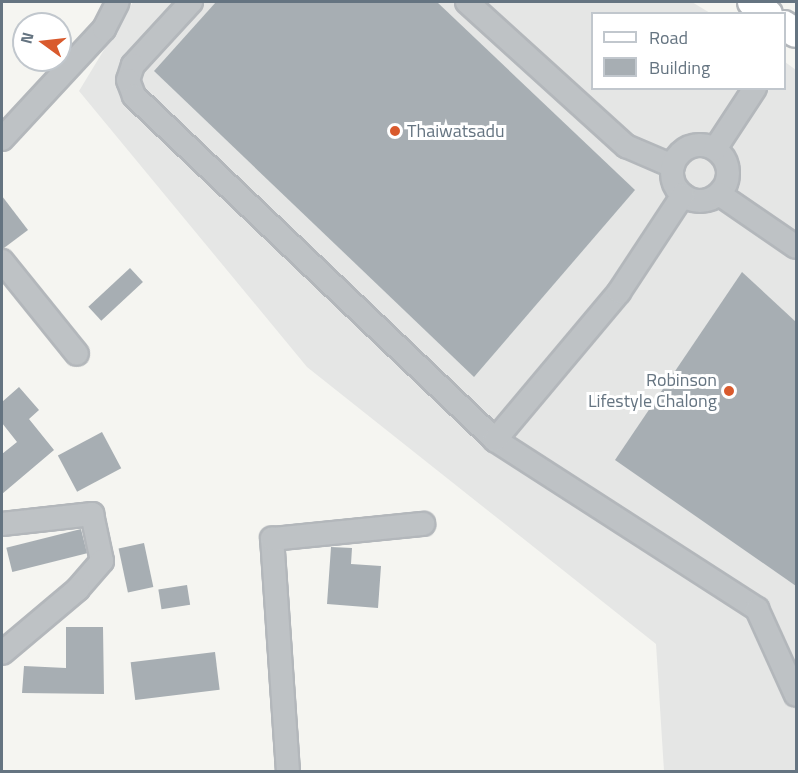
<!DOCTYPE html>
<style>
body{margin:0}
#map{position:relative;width:798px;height:773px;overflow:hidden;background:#f5f5f1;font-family:"Titillium Web",sans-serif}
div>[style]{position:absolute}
.built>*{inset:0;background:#e5e6e5}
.building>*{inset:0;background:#a7aeb3;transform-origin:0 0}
.roads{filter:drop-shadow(2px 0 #b3b7bb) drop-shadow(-2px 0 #b3b7bb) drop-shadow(0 2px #b3b7bb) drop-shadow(0 -2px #b3b7bb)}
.minor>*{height:22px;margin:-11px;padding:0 11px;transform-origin:11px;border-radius:11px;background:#bec2c5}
.minor>.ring{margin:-11px;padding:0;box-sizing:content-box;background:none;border:22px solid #bec2c5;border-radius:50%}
.major>*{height:28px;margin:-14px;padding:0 14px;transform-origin:14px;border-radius:14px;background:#fff}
.dots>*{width:16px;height:16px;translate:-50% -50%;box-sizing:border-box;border:3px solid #fff;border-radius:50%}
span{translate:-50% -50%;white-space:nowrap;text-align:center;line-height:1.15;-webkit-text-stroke:6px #fff;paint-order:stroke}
.poi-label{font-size:18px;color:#657481}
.left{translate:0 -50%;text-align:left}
.right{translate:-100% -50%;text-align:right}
.frame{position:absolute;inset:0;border:3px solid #657481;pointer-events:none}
.legend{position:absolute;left:591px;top:12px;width:195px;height:78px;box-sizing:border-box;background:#fff;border:2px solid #c1c7cd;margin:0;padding:8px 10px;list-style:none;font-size:18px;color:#657481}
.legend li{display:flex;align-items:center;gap:12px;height:30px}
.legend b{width:30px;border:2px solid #c1c7cd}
.north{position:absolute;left:12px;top:12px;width:60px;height:60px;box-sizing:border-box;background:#fff;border:2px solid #c1c7cd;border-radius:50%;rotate:285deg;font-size:16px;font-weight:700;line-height:24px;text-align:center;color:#657481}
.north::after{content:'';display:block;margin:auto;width:21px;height:27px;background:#d95a2d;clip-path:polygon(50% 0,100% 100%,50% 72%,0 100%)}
</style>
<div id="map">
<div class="built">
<i style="clip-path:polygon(133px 2px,692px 2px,710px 13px,592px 14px,592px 88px,784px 88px,785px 62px,796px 70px,796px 771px,664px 771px,656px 644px,307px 367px,79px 91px)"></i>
</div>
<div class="building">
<i style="clip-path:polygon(216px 2px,437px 2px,635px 190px,474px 377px,154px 71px)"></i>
<i style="clip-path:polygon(2px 196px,28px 230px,4px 248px,2px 248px)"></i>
<i style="left:130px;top:268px;width:19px;height:57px;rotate:47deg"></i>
<i style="clip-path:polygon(742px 272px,796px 322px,796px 586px,615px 460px)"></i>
<i style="clip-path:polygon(19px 387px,39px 410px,29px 419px,54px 450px,2px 494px,2px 454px,17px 442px,2px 423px,2px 402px)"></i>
<i style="left:102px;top:432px;width:41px;height:50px;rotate:62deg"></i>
<i style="left:81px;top:529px;width:25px;height:77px;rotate:76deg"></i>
<i style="left:144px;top:543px;width:45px;height:26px;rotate:78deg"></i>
<i style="clip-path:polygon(331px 547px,352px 548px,351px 564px,381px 566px,378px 608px,327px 604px)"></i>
<i style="left:187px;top:585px;width:20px;height:29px;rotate:81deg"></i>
<i style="clip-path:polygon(66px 627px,103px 627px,104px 694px,22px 693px,24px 666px,66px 668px)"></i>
<i style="left:215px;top:652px;width:38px;height:85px;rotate:83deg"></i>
</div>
<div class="roads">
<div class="minor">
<i style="left:191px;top:2px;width:86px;rotate:132.6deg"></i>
<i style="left:133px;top:65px;width:16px;rotate:108deg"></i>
<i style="left:128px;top:80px;width:17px;rotate:69deg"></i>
<i style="left:134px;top:96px;width:499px;rotate:43.6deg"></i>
<i style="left:495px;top:440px;width:312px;rotate:32.8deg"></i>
<i style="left:757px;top:609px;width:94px;rotate:65.6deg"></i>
<i style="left:467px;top:2px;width:215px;rotate:42.2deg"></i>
<i style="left:626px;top:146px;width:51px;rotate:23.1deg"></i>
<i style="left:2px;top:139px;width:150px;rotate:-47.2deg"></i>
<i style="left:104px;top:29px;width:30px;rotate:-63deg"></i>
<i class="ring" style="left:672px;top:145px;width:34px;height:34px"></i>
<i style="left:715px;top:149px;width:73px;rotate:-56.7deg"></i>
<i style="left:719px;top:194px;width:93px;rotate:34.5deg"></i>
<i style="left:2px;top:261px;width:119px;rotate:51.1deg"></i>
<i style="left:495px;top:440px;width:193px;rotate:-50deg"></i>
<i style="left:619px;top:292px;width:116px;rotate:-56.6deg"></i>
<i style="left:2px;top:524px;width:91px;rotate:-6.3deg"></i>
<i style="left:92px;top:514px;width:48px;rotate:78deg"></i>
<i style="left:102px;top:561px;width:37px;rotate:131deg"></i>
<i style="left:78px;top:589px;width:99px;rotate:139.9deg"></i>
<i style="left:288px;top:772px;width:234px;rotate:-93.9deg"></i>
<i style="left:272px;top:539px;width:152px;rotate:-5.7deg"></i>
</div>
<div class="major">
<i style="left:752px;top:2px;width:20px;rotate:37deg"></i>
<i style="left:784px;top:25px;width:14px;rotate:34deg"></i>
</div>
</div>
<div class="dots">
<i style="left:395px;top:131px;background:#d95a2d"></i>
<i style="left:729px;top:391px;background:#d95a2d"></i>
</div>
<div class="poi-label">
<span class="left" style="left:407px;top:131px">Thaiwatsadu</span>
<span class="right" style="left:717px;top:391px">Robinson<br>Lifestyle Chalong</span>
</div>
<div class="frame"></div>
<ul class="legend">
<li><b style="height:8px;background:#fff"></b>Road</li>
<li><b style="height:16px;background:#a7aeb3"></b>Building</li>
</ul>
<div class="north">N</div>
</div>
